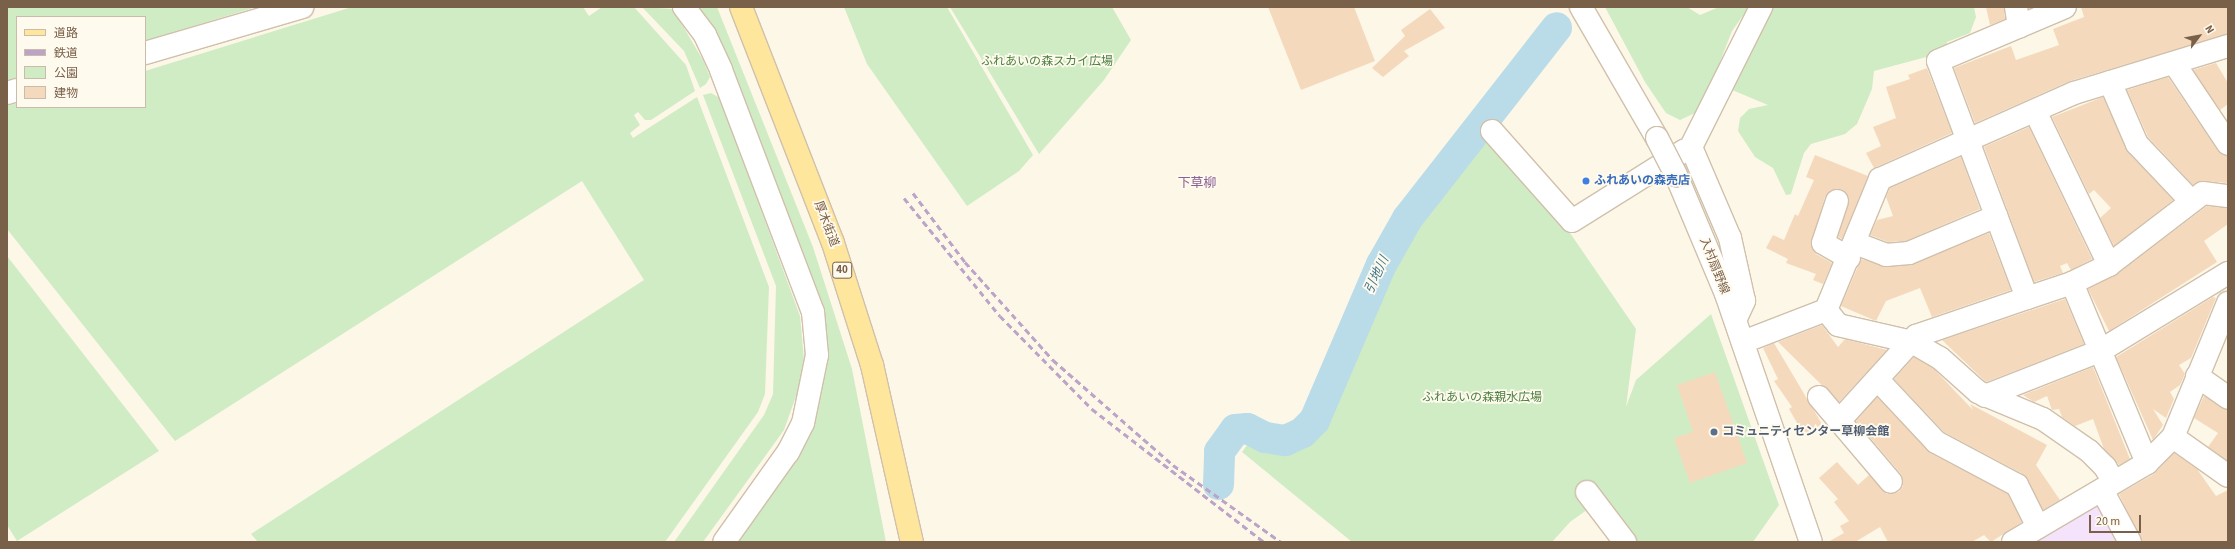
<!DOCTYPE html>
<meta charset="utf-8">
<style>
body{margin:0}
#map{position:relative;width:2235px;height:549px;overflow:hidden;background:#fdf7e7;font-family:"Source Sans 3","Noto Sans JP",sans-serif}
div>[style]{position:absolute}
.education>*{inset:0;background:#f4e3fa}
.green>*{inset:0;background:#d0ecc4}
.river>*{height:31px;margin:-15.5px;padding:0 15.5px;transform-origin:15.5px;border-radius:15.5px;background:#badce9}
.building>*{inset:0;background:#f4d9bd}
.roads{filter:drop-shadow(1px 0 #d0c0ab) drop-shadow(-1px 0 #d0c0ab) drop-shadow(0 1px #d0c0ab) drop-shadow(0 -1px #d0c0ab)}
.minor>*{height:22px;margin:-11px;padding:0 11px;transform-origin:11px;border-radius:11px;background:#fff}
.major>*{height:22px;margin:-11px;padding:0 11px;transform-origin:11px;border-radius:11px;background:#ffe69d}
.rail>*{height:3px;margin-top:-1.5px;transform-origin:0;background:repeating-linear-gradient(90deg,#bca4c9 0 6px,transparent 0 10px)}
.bridges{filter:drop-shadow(1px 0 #d0c0ab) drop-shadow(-1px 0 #d0c0ab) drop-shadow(0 1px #d0c0ab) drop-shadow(0 -1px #d0c0ab)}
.minor-bridge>*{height:22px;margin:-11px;padding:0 11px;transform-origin:11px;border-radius:11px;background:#fff}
.dots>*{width:11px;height:11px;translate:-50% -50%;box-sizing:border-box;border:2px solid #fffaee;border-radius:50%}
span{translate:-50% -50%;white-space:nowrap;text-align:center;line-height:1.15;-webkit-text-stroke:3.5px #fffaee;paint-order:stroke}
.shield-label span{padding:1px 3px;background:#fffaee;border:1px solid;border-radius:3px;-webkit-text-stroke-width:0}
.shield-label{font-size:11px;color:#796049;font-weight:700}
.park-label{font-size:12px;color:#4c8041}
.shop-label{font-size:12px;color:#366cbe;font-weight:700}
.left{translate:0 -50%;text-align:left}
.street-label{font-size:12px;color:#796049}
.service-label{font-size:12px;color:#4e5e75;font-weight:700}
.neighbourhood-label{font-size:13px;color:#8a6195}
.water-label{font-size:13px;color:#41788d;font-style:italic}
.frame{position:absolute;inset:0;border:8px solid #796049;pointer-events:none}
.legend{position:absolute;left:16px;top:16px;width:130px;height:92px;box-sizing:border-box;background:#fffaee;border:1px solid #c9bcac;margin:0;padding:5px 7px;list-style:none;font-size:12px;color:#796049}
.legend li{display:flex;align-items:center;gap:8px;height:20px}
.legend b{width:20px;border:1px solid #c9bcac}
.north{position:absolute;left:2179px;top:16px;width:40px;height:40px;-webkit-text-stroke:3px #fffaee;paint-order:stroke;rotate:58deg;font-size:11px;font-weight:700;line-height:16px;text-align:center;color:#796049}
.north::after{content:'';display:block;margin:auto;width:14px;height:18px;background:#796049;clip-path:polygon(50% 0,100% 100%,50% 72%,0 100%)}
.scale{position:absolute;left:2089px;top:515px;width:52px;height:18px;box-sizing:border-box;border:2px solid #796049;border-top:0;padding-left:5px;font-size:12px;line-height:14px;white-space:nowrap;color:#796049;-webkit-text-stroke:3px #fffaee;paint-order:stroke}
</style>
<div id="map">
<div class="education">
<i style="clip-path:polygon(2097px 498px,2121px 542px,2020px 542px)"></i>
</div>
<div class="green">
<i style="clip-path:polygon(7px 7px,256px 7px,145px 41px,145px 17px,17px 17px,17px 80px,7px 84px)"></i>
<i style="clip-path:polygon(352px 7px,583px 7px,589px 16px,602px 7px,634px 7px,686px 65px,695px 91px,651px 120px,645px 120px,638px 112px,634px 115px,640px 125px,630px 133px,633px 138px,697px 97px,769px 287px,765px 394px,758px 412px,665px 542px,258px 542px,251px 534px,644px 280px,582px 181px,175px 441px,7px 229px,7px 106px,17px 103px,17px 107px,145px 107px,145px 71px)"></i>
<i style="clip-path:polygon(642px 7px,673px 9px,704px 62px,710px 77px,706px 84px,700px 88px,684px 51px)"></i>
<i style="clip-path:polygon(700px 7px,717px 7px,813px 247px,852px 369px,886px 542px,730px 542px,812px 423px,828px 358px,825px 329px)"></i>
<i style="clip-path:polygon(844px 7px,947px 7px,1033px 155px,1019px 171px,967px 206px,867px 64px)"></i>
<i style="clip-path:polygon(950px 7px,1112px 7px,1131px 40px,1104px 80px,1039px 154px)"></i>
<i style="clip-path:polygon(1605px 7px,1687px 7px,1700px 15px,1719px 7px,1749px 7px,1732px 31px,1705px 100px,1695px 113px,1680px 120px,1666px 113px,1645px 82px)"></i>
<i style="clip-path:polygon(1772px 7px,1974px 7px,1976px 17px,1970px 33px,1947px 42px,1945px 52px,1874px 71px,1872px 89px,1857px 124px,1845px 134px,1811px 144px,1804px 153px,1791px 194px,1786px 195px,1773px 168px,1755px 157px,1738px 131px,1740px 118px,1749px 109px,1768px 105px,1725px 87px,1759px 18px)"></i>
<i style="clip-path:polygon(711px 93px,720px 98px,800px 316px,804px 359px,800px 385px,784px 430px,703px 542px,674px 542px,764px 415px,773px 394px,776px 286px,703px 95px)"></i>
<i style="clip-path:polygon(1486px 135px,1559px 217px,1636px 329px,1626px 407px,1636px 380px,1711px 314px,1779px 505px,1753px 542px,1631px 542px,1591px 507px,1570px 522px,1552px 542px,1352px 542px,1242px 452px,1250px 441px,1292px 425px,1317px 403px,1402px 243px)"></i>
<i style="clip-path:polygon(7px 256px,159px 451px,17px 541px,7px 525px)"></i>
</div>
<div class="river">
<i style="left:1218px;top:484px;width:33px;rotate:-88deg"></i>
<i style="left:1219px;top:451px;width:27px;rotate:-54deg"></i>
<i style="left:1235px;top:429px;width:12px;rotate:-5deg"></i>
<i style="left:1247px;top:428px;width:20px;rotate:27deg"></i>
<i style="left:1265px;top:437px;width:20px;rotate:9deg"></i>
<i style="left:1285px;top:440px;width:19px;rotate:-25deg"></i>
<i style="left:1302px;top:432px;width:17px;rotate:-45deg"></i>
<i style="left:1314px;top:420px;width:170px;rotate:-66.8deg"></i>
<i style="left:1381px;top:264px;width:53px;rotate:-60.5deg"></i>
<i style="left:1407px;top:218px;width:242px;rotate:-52deg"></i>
</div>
<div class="building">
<i style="clip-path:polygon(1268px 7px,1354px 7px,1375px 61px,1301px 90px)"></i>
<i style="clip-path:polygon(1986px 7px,2004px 7px,2005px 19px,1990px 25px)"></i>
<i style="clip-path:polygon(2081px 7px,2228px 7px,2228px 34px,2070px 81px,1975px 123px,1954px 68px,2011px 46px,2016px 60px,2059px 45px,2053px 29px,2084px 17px)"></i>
<i style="clip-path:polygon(1430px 9px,1445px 28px,1404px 51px,1409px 56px,1383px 77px,1372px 68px,1405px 36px,1401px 30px)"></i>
<i style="clip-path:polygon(2216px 63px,2228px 83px,2228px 104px,2220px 110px,2193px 70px)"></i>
<i style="clip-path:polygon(1927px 68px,1952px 133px,1874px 168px,1866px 153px,1881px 146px,1873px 127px,1896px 118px,1886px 87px,1910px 79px,1908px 75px)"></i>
<i style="clip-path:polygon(2168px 77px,2218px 151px,2228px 156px,2228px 183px,2204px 181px,2193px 185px,2148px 137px,2127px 90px)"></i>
<i style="clip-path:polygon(2103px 97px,2128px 152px,2173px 200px,2114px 246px,2100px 218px,2111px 208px,2094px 190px,2089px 194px,2052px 117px)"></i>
<i style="clip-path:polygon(2029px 127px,2092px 259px,2071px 270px,2067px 263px,2060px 266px,2063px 273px,2034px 282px,1984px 147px)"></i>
<i style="clip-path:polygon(1815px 155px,1868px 176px,1842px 239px,1838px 237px,1849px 198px,1841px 189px,1835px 189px,1825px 197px,1811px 244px,1816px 254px,1832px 263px,1823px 284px,1813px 280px,1816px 274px,1786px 263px,1788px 259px,1766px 248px,1773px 235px,1784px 240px,1795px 214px,1798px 216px,1814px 180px,1806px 177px)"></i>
<i style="clip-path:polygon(1961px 157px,1980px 209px,1906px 241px,1888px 242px,1870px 235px,1877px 220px,1893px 216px,1886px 197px,1890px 188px)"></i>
<i style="clip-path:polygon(2207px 206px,2228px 208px,2228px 224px,2204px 241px,2217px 262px,2109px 331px,2088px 289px,2116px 275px)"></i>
<i style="clip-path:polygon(1989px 233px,2011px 290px,1932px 317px,1920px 288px,1886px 301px,1876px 321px,1841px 306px,1861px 259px,1887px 267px,1910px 265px)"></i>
<i style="clip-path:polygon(2213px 297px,2216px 298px,2191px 358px,2179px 365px,2185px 374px,2180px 385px,2170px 392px,2174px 399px,2166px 418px,2153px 409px,2163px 425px,2153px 440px,2116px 357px)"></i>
<i style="clip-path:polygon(2065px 299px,2084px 344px,1986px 382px,1942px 340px)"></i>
<i style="clip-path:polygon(1822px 325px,1838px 347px,1845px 339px,1887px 350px,1839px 402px,1778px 342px)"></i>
<i style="clip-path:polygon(1774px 343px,1822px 424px,1804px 435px,1789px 409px,1792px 407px,1774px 381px,1778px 379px,1763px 348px)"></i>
<i style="clip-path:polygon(1914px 357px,1933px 368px,1973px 410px,1970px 404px,2047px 445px,2036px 465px,2060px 500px,2043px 510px,2023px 474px,1944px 432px,1894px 379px)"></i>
<i style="clip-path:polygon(2093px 367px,2130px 459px,2119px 465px,2104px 449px,2093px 419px,2075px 426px,2062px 417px,2059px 409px,2052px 410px,2047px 396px,2034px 402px,2023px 395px)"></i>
<i style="clip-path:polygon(1715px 372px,1747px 463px,1690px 483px,1674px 438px,1693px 432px,1677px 385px)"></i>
<i style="clip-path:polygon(2204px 396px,2228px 410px,2228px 461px,2208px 447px,2218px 433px,2194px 418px)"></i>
<i style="clip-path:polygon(1877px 397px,1930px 453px,2008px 494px,2022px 522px,1991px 542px,1984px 535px,1972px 542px,1888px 542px,1880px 527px,1855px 542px,1828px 542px,1844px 533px,1840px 526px,1849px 521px,1834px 502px,1838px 499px,1819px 478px,1837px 462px,1858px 485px,1869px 475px,1887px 494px,1899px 492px,1903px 486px,1901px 474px,1856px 421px)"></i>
<i style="clip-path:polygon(2174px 453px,2197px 469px,2216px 496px,2228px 490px,2228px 542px,2142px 542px,2119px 494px,2154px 474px)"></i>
</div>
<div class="roads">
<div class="minor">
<i style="left:684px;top:7px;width:35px;rotate:53deg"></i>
<i style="left:705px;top:35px;width:38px;rotate:65deg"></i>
<i style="left:721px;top:70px;width:259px;rotate:69.2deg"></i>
<i style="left:813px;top:312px;width:43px;rotate:84.7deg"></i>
<i style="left:817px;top:355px;width:69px;rotate:101.6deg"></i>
<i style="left:803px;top:423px;width:33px;rotate:117deg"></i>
<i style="left:788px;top:452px;width:110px;rotate:125.4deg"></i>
<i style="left:1581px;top:7px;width:151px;rotate:59.9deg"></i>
<i style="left:2016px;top:7px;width:20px;rotate:81deg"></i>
<i style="left:2065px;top:7px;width:138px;rotate:157deg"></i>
<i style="left:1938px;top:61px;width:253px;rotate:69.4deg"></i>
<i style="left:2027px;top:298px;width:47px;rotate:-18.4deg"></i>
<i style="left:145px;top:53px;width:164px;rotate:-16.3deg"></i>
<i style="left:2174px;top:63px;width:97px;rotate:56.3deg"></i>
<i style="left:2110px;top:82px;width:68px;rotate:66.5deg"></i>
<i style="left:2137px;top:144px;width:79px;rotate:46.5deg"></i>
<i style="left:7px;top:93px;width:10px;rotate:-17deg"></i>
<i style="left:2035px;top:111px;width:171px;rotate:64.3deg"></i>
<i style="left:1492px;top:131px;width:120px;rotate:48.4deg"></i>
<i style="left:1572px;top:221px;width:133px;rotate:-32.1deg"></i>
<i style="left:1676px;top:175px;width:129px;rotate:67.2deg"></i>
<i style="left:1726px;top:294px;width:262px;rotate:71.1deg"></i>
<i style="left:1837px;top:201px;width:44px;rotate:108.4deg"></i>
<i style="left:1823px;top:243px;width:30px;rotate:30deg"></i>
<i style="left:1855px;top:243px;width:33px;rotate:21deg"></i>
<i style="left:1886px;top:255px;width:23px;rotate:-5deg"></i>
<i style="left:1909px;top:253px;width:95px;rotate:-22.8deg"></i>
<i style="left:1826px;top:310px;width:19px;rotate:51deg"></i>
<i style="left:1838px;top:325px;width:76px;rotate:12.9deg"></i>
<i style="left:1912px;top:342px;width:32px;rotate:30deg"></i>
<i style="left:1940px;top:358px;width:51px;rotate:41.8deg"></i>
<i style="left:1978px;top:392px;width:70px;rotate:22.6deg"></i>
<i style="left:2043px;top:419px;width:56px;rotate:34.8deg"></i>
<i style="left:2089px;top:451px;width:23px;rotate:45deg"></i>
<i style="left:2105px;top:467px;width:17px;rotate:59deg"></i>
<i style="left:1737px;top:316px;width:17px;rotate:-65deg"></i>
<i style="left:1744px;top:301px;width:65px;rotate:-102.5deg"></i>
<i style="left:1730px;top:238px;width:99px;rotate:-113.2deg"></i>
<i style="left:1691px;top:147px;width:157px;rotate:-63.4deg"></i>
<i style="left:1743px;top:342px;width:89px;rotate:-21.1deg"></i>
<i style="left:1826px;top:310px;width:142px;rotate:-67.6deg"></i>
<i style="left:1880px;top:179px;width:212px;rotate:-23.9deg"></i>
<i style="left:2074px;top:93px;width:161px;rotate:-17deg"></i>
<i style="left:2197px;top:376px;width:38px;rotate:35deg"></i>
<i style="left:1878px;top:380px;width:85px;rotate:46.9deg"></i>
<i style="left:1936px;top:442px;width:92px;rotate:28deg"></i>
<i style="left:2017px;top:485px;width:47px;rotate:63.4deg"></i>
<i style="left:1985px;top:396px;width:123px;rotate:-21.4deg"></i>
<i style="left:2100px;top:351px;width:150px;rotate:-31.4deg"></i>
<i style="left:1819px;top:397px;width:111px;rotate:49.7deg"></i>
<i style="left:1839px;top:421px;width:115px;rotate:-47.8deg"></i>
<i style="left:1916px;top:336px;width:117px;rotate:-18.9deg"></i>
<i style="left:2173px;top:437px;width:67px;rotate:35.3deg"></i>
<i style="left:2147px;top:463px;width:195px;rotate:-112.6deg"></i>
<i style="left:2072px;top:283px;width:41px;rotate:-25.9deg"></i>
<i style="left:2109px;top:265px;width:118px;rotate:-37.5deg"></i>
<i style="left:2203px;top:193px;width:25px;rotate:7deg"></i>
<i style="left:2102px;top:490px;width:59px;rotate:61.7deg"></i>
<i style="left:1587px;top:492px;width:63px;rotate:52.8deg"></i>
<i style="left:2013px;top:542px;width:156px;rotate:-30.5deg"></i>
<i style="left:2147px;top:463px;width:37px;rotate:-45deg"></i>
<i style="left:2173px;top:437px;width:145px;rotate:-67.7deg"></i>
</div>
<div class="major">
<i style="left:741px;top:7px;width:253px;rotate:68.7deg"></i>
<i style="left:833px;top:243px;width:128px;rotate:72.3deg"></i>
<i style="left:872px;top:365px;width:181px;rotate:77.3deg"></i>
</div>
</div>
<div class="rail">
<i style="left:913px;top:193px;width:86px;rotate:53deg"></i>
<i style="left:965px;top:262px;width:132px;rotate:48.1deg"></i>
<i style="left:1053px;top:360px;width:159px;rotate:41.2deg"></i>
<i style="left:1173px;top:465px;width:133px;rotate:35.5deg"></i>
<i style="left:904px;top:198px;width:152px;rotate:50.9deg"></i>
<i style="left:1000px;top:316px;width:131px;rotate:45.3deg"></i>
<i style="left:1092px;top:409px;width:217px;rotate:37.7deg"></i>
</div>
<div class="bridges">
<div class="minor-bridge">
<i style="left:1657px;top:138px;width:42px;rotate:62.8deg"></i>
</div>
</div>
<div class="dots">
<i style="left:1586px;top:181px;background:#3f7fe0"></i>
<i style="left:1714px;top:432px;background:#5c6f8a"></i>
</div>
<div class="shield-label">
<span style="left:842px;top:270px">40</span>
</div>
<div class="park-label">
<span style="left:1047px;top:62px">ふれあいの森スカイ広場</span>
<span style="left:1482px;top:398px">ふれあいの森親水広場</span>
</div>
<div class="shop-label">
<span class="left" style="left:1594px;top:181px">ふれあいの森売店</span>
</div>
<div class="street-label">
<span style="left:826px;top:224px;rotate:69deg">厚木街道</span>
<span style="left:1714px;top:266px;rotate:68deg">入村扇野線</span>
</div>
<div class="service-label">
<span class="left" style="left:1722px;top:432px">コミュニティセンター草柳会館</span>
</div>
<div class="neighbourhood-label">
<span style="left:1197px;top:183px">下草柳</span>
</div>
<div class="water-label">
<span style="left:1377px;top:275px;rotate:-65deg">引地川</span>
</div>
<div class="frame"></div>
<ul class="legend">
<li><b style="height:5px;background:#ffe69d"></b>道路</li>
<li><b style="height:5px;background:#bca4c9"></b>鉄道</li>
<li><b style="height:11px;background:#d0ecc4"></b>公園</li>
<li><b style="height:11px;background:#f4d9bd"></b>建物</li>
</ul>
<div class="north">N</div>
<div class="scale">20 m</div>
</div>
